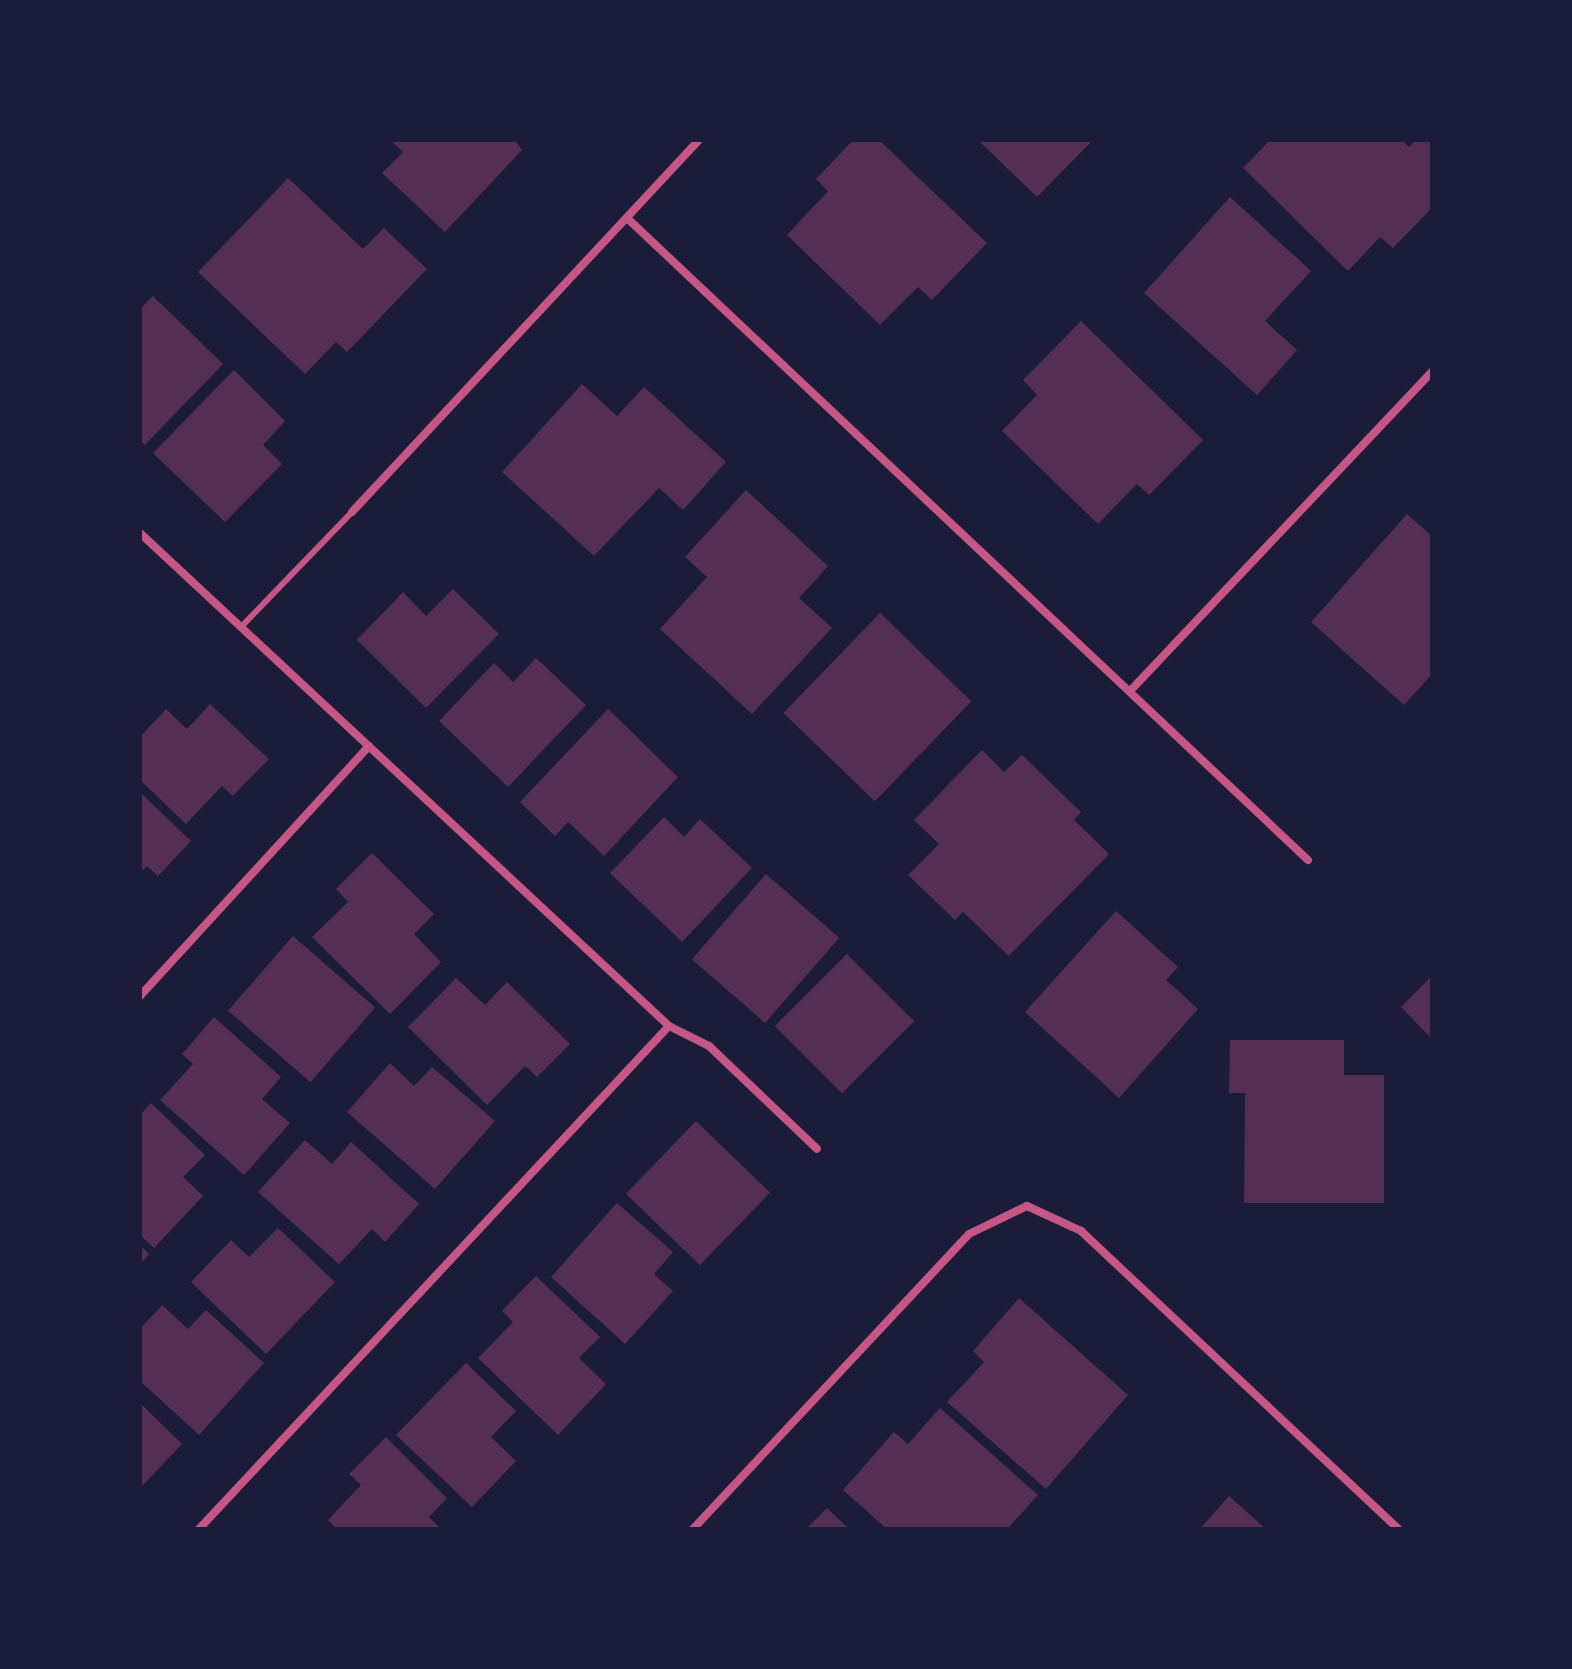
<!DOCTYPE html>
<style>
body{margin:0}
#map{position:relative;width:1572px;height:1669px;overflow:hidden;background:#1b1b3a;font-family:Helvetica,sans-serif}
div>[style]{position:absolute}
.building>*{inset:0;background:#542f53;transform-origin:0 0}
.service>*{height:6px;margin:-3px;padding:0 3px;transform-origin:3px;border-radius:3px;background:#c65784}
.minor>*{height:8px;margin:-4px;padding:0 4px;transform-origin:4px;border-radius:4px;background:#c65784}
span{translate:-50% -50%;white-space:nowrap;text-align:center;line-height:1.15;-webkit-text-stroke:7px #1b1b3a;paint-order:stroke}
.frame{position:absolute;inset:0;border:142px solid #1b1b3a;pointer-events:none}
</style>
<div id="map">
<div class="building">
<i style="clip-path:polygon(390px 140px,515px 140px,522px 150px,445px 232px,382px 173px,403px 152px)"></i>
<i style="clip-path:polygon(853px 140px,879px 140px,987px 243px,932px 300px,918px 287px,880px 325px,787px 235px,828px 191px,816px 179px)"></i>
<i style="clip-path:polygon(978px 140px,1093px 140px,1037px 197px)"></i>
<i style="clip-path:polygon(1270px 140px,1402px 140px,1409px 147px,1416px 140px,1432px 140px,1432px 208px,1393px 248px,1380px 237px,1348px 271px,1243px 168px)"></i>
<i style="clip-path:polygon(288px 178px,363px 249px,384px 228px,427px 269px,347px 352px,336px 342px,305px 374px,198px 272px)"></i>
<i style="clip-path:polygon(1230px 197px,1311px 271px,1265px 321px,1297px 350px,1257px 395px,1144px 293px)"></i>
<i style="clip-path:polygon(153px 296px,223px 364px,145px 445px,140px 440px,140px 309px)"></i>
<i style="clip-path:polygon(1081px 321px,1203px 440px,1149px 495px,1137px 484px,1098px 524px,1002px 431px,1037px 395px,1023px 380px)"></i>
<i style="clip-path:polygon(234px 370px,285px 421px,263px 445px,282px 464px,225px 522px,153px 453px)"></i>
<i style="clip-path:polygon(582px 384px,617px 416px,644px 387px,726px 462px,683px 510px,659px 488px,594px 556px,502px 472px)"></i>
<i style="clip-path:polygon(746px 490px,828px 566px,799px 598px,832px 628px,752px 714px,660px 629px,707px 577px,685px 557px)"></i>
<i style="clip-path:polygon(1407px 514px,1432px 536px,1432px 674px,1404px 705px,1311px 622px)"></i>
<i style="clip-path:polygon(453px 589px,499px 634px,426px 708px,357px 640px,403px 592px,426px 616px)"></i>
<i style="left:880px;top:613px;width:127px;height:139px;rotate:44deg"></i>
<i style="clip-path:polygon(536px 658px,586px 705px,508px 787px,439px 721px,494px 663px,513px 682px)"></i>
<i style="clip-path:polygon(210px 704px,269px 759px,233px 796px,222px 786px,186px 824px,140px 780px,140px 737px,166px 709px,187px 729px)"></i>
<i style="clip-path:polygon(608px 709px,678px 777px,604px 856px,568px 822px,555px 836px,520px 802px)"></i>
<i style="clip-path:polygon(982px 750px,1004px 772px,1022px 755px,1081px 812px,1074px 820px,1109px 854px,1009px 956px,963px 912px,955px 920px,908px 875px,939px 844px,914px 820px)"></i>
<i style="clip-path:polygon(140px 792px,191px 841px,158px 876px,147px 866px,140px 873px)"></i>
<i style="clip-path:polygon(664px 817px,684px 837px,700px 819px,752px 868px,682px 942px,610px 873px)"></i>
<i style="clip-path:polygon(372px 853px,434px 914px,414px 934px,441px 962px,390px 1014px,312px 937px,348px 902px,336px 889px)"></i>
<i style="left:766px;top:874px;width:97px;height:113px;rotate:41deg"></i>
<i style="clip-path:polygon(1116px 911px,1178px 967px,1166px 980px,1198px 1009px,1119px 1098px,1025px 1012px)"></i>
<i style="left:293px;top:936px;width:109px;height:99px;rotate:41deg"></i>
<i style="left:847px;top:954px;width:95px;height:102px;rotate:45deg"></i>
<i style="clip-path:polygon(1432px 976px,1432px 1039px,1401px 1007px)"></i>
<i style="clip-path:polygon(456px 978px,485px 1005px,507px 982px,570px 1044px,537px 1077px,525px 1066px,487px 1105px,408px 1027px)"></i>
<i style="clip-path:polygon(214px 1017px,281px 1077px,262px 1099px,290px 1123px,244px 1175px,160px 1100px,193px 1064px,182px 1054px)"></i>
<i style="clip-path:polygon(1230px 1040px,1344px 1040px,1344px 1075px,1384px 1075px,1384px 1203px,1244px 1203px,1245px 1093px,1229px 1093px)"></i>
<i style="clip-path:polygon(390px 1063px,414px 1086px,432px 1067px,495px 1121px,435px 1189px,347px 1112px)"></i>
<i style="clip-path:polygon(151px 1103px,205px 1155px,183px 1177px,203px 1196px,154px 1248px,140px 1235px,140px 1115px)"></i>
<i style="left:696px;top:1121px;width:103px;height:101px;rotate:44deg"></i>
<i style="clip-path:polygon(305px 1140px,332px 1164px,351px 1142px,419px 1204px,385px 1242px,372px 1229px,339px 1264px,258px 1192px)"></i>
<i style="clip-path:polygon(617px 1203px,673px 1252px,654px 1274px,673px 1291px,625px 1344px,551px 1277px)"></i>
<i style="clip-path:polygon(278px 1228px,335px 1282px,266px 1354px,191px 1282px,231px 1240px,249px 1257px)"></i>
<i style="clip-path:polygon(140px 1245px,149px 1254px,140px 1264px)"></i>
<i style="clip-path:polygon(536px 1276px,600px 1337px,579px 1358px,606px 1384px,558px 1435px,478px 1358px,513px 1322px,502px 1311px)"></i>
<i style="clip-path:polygon(1019px 1298px,1128px 1395px,1046px 1489px,947px 1402px,984px 1362px,973px 1351px)"></i>
<i style="clip-path:polygon(162px 1305px,188px 1329px,206px 1310px,264px 1363px,199px 1435px,140px 1381px,140px 1329px)"></i>
<i style="clip-path:polygon(466px 1363px,516px 1411px,491px 1437px,516px 1461px,472px 1507px,396px 1435px)"></i>
<i style="clip-path:polygon(140px 1403px,182px 1444px,140px 1488px)"></i>
<i style="clip-path:polygon(940px 1408px,1038px 1495px,1007px 1529px,887px 1529px,843px 1490px,894px 1432px,908px 1444px)"></i>
<i style="clip-path:polygon(386px 1437px,447px 1498px,429px 1517px,441px 1529px,337px 1529px,328px 1520px,361px 1485px,349px 1474px)"></i>
<i style="clip-path:polygon(1229px 1496px,1266px 1529px,1200px 1529px)"></i>
<i style="clip-path:polygon(827px 1508px,849px 1529px,806px 1529px)"></i>
</div>
<div class="service">
<i style="left:241px;top:627px;width:160px;rotate:-46deg"></i>
</div>
<div class="minor">
<i style="left:627px;top:218px;width:936px;rotate:43.31deg"></i>
<i style="left:352px;top:512px;width:509px;rotate:-46.99deg"></i>
<i style="left:140px;top:533px;width:723px;rotate:42.98deg"></i>
<i style="left:669px;top:1026px;width:45px;rotate:26.6deg"></i>
<i style="left:709px;top:1046px;width:149px;rotate:43.6deg"></i>
<i style="left:1131px;top:690px;width:438px;rotate:-46.6deg"></i>
<i style="left:140px;top:996px;width:339px;rotate:-47.5deg"></i>
<i style="left:199px;top:1529px;width:688px;rotate:-46.94deg"></i>
<i style="left:693px;top:1529px;width:404px;rotate:-46.9deg"></i>
<i style="left:969px;top:1234px;width:64px;rotate:-25.8deg"></i>
<i style="left:1027px;top:1206px;width:60px;rotate:24.8deg"></i>
<i style="left:1081px;top:1231px;width:435px;rotate:43.2deg"></i>
</div>
<div class="frame"></div>
</div>
